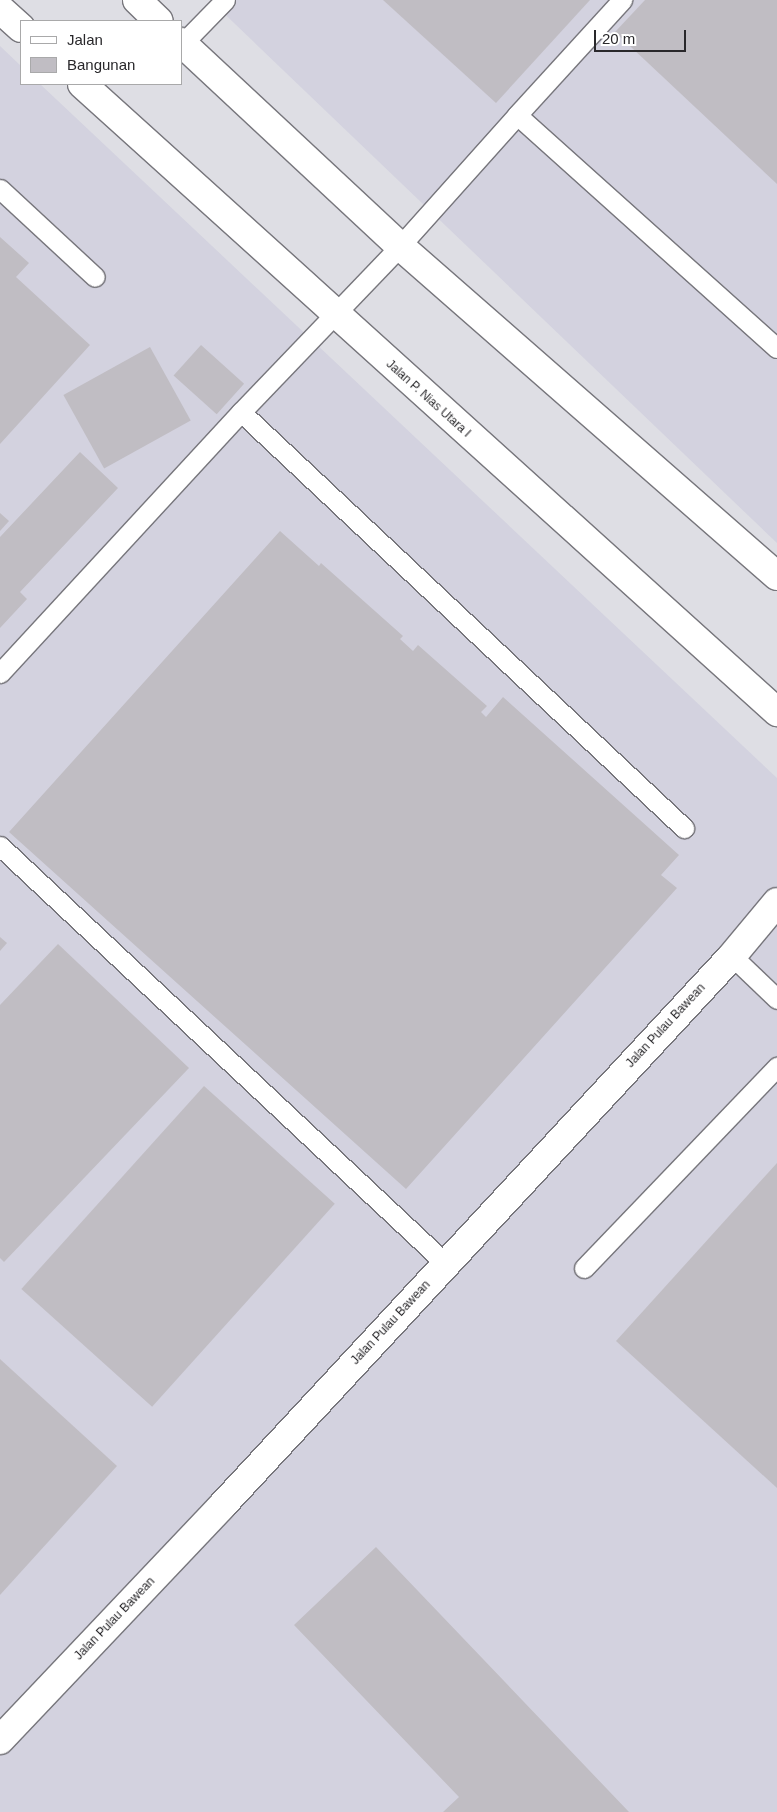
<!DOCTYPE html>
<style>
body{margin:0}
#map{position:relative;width:777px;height:1812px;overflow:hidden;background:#dedee4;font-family:Helvetica,sans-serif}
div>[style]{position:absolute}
.built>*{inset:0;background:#d3d2df}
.building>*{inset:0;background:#c0bdc3;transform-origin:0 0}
.roads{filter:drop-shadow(1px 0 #77767c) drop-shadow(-1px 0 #77767c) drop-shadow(0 1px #77767c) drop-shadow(0 -1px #77767c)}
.service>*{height:19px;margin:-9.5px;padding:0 9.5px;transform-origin:9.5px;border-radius:9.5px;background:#fff}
.minor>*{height:28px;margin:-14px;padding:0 14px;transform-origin:14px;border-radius:14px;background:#fff}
span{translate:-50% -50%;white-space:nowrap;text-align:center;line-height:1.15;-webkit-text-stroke:4px #fff;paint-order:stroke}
.street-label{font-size:12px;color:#29282b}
.legend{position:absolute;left:20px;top:20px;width:162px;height:65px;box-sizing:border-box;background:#fff;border:1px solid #a9a9aa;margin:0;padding:6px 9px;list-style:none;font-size:15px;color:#29282b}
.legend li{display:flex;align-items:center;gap:10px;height:25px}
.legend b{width:25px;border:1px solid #a9a9aa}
.scale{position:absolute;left:594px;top:30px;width:92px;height:22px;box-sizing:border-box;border:2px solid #29282b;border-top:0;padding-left:6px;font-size:15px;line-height:18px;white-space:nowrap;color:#29282b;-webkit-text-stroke:4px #fff;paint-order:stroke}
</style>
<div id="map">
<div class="built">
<i style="clip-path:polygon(210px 0,777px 0,777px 543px)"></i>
<i style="clip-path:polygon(0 46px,21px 66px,21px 84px,40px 84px,777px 778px,777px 1812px,0 1812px)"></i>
</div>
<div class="building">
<i style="clip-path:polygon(383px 0,590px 0,496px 103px)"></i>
<i style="clip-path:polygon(645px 0,777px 0,777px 184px,615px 32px)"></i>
<i style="clip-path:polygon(0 237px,29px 263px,16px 277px,90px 345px,0 444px)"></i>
<i style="left:201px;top:345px;width:58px;height:41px;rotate:42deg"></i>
<i style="left:150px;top:347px;width:84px;height:99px;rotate:61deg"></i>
<i style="clip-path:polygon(80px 452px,118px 488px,20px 592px,27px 599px,0 628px,0 537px)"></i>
<i style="clip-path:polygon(0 513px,9px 521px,0 531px)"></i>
<i style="clip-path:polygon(280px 531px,319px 566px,321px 563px,403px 636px,400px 639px,413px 651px,418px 645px,487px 706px,481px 712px,486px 717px,503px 697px,679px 855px,661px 875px,677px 888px,406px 1189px,9px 832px)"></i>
<i style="clip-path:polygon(0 937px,7px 943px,0 951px)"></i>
<i style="clip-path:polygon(58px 944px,189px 1068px,4px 1262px,0 1258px,0 1005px)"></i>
<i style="left:204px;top:1086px;width:176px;height:273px;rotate:42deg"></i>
<i style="clip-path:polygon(777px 1163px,777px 1488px,616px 1341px)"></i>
<i style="clip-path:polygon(0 1359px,117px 1466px,0 1595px)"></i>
<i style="clip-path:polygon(376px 1547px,629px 1812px,443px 1812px,459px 1797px,294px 1625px)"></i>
</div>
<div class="roads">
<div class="service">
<i style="left:183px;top:43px;width:60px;rotate:-45.7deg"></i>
<i style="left:517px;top:115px;width:156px;rotate:-47.6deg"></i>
<i style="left:0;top:189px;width:129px;rotate:42.8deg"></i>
<i style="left:241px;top:412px;width:608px;rotate:43.2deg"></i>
<i style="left:0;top:673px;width:355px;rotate:-47.3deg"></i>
<i style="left:241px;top:412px;width:230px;rotate:-46.2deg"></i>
<i style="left:400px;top:246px;width:176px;rotate:-48.2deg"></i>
<i style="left:517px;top:115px;width:349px;rotate:41.9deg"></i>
<i style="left:0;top:846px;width:611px;rotate:43.14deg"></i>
<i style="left:732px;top:956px;width:62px;rotate:43.7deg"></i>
<i style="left:584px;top:1268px;width:279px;rotate:-46.2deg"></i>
</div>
<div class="minor">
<i style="left:137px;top:0;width:30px;rotate:44deg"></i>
<i style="left:0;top:9px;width:28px;rotate:42deg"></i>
<i style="left:181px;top:42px;width:299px;rotate:43deg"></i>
<i style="left:400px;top:246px;width:501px;rotate:41.2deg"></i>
<i style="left:82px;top:84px;width:937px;rotate:42.1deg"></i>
<i style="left:0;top:1740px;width:320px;rotate:-46.5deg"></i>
<i style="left:220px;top:1508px;width:753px;rotate:-47.15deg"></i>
<i style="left:732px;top:956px;width:70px;rotate:-50.2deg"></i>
</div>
</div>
<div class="street-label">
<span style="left:428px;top:399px;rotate:42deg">Jalan P. Nias Utara I</span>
<span style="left:666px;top:1026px;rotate:-47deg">Jalan Pulau Bawean</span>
<span style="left:391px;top:1323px;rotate:-47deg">Jalan Pulau Bawean</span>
<span style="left:115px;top:1619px;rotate:-46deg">Jalan Pulau Bawean</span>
</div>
<ul class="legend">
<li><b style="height:6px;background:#fff"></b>Jalan</li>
<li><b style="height:14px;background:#c0bdc3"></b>Bangunan</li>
</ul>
<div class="scale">20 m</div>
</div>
